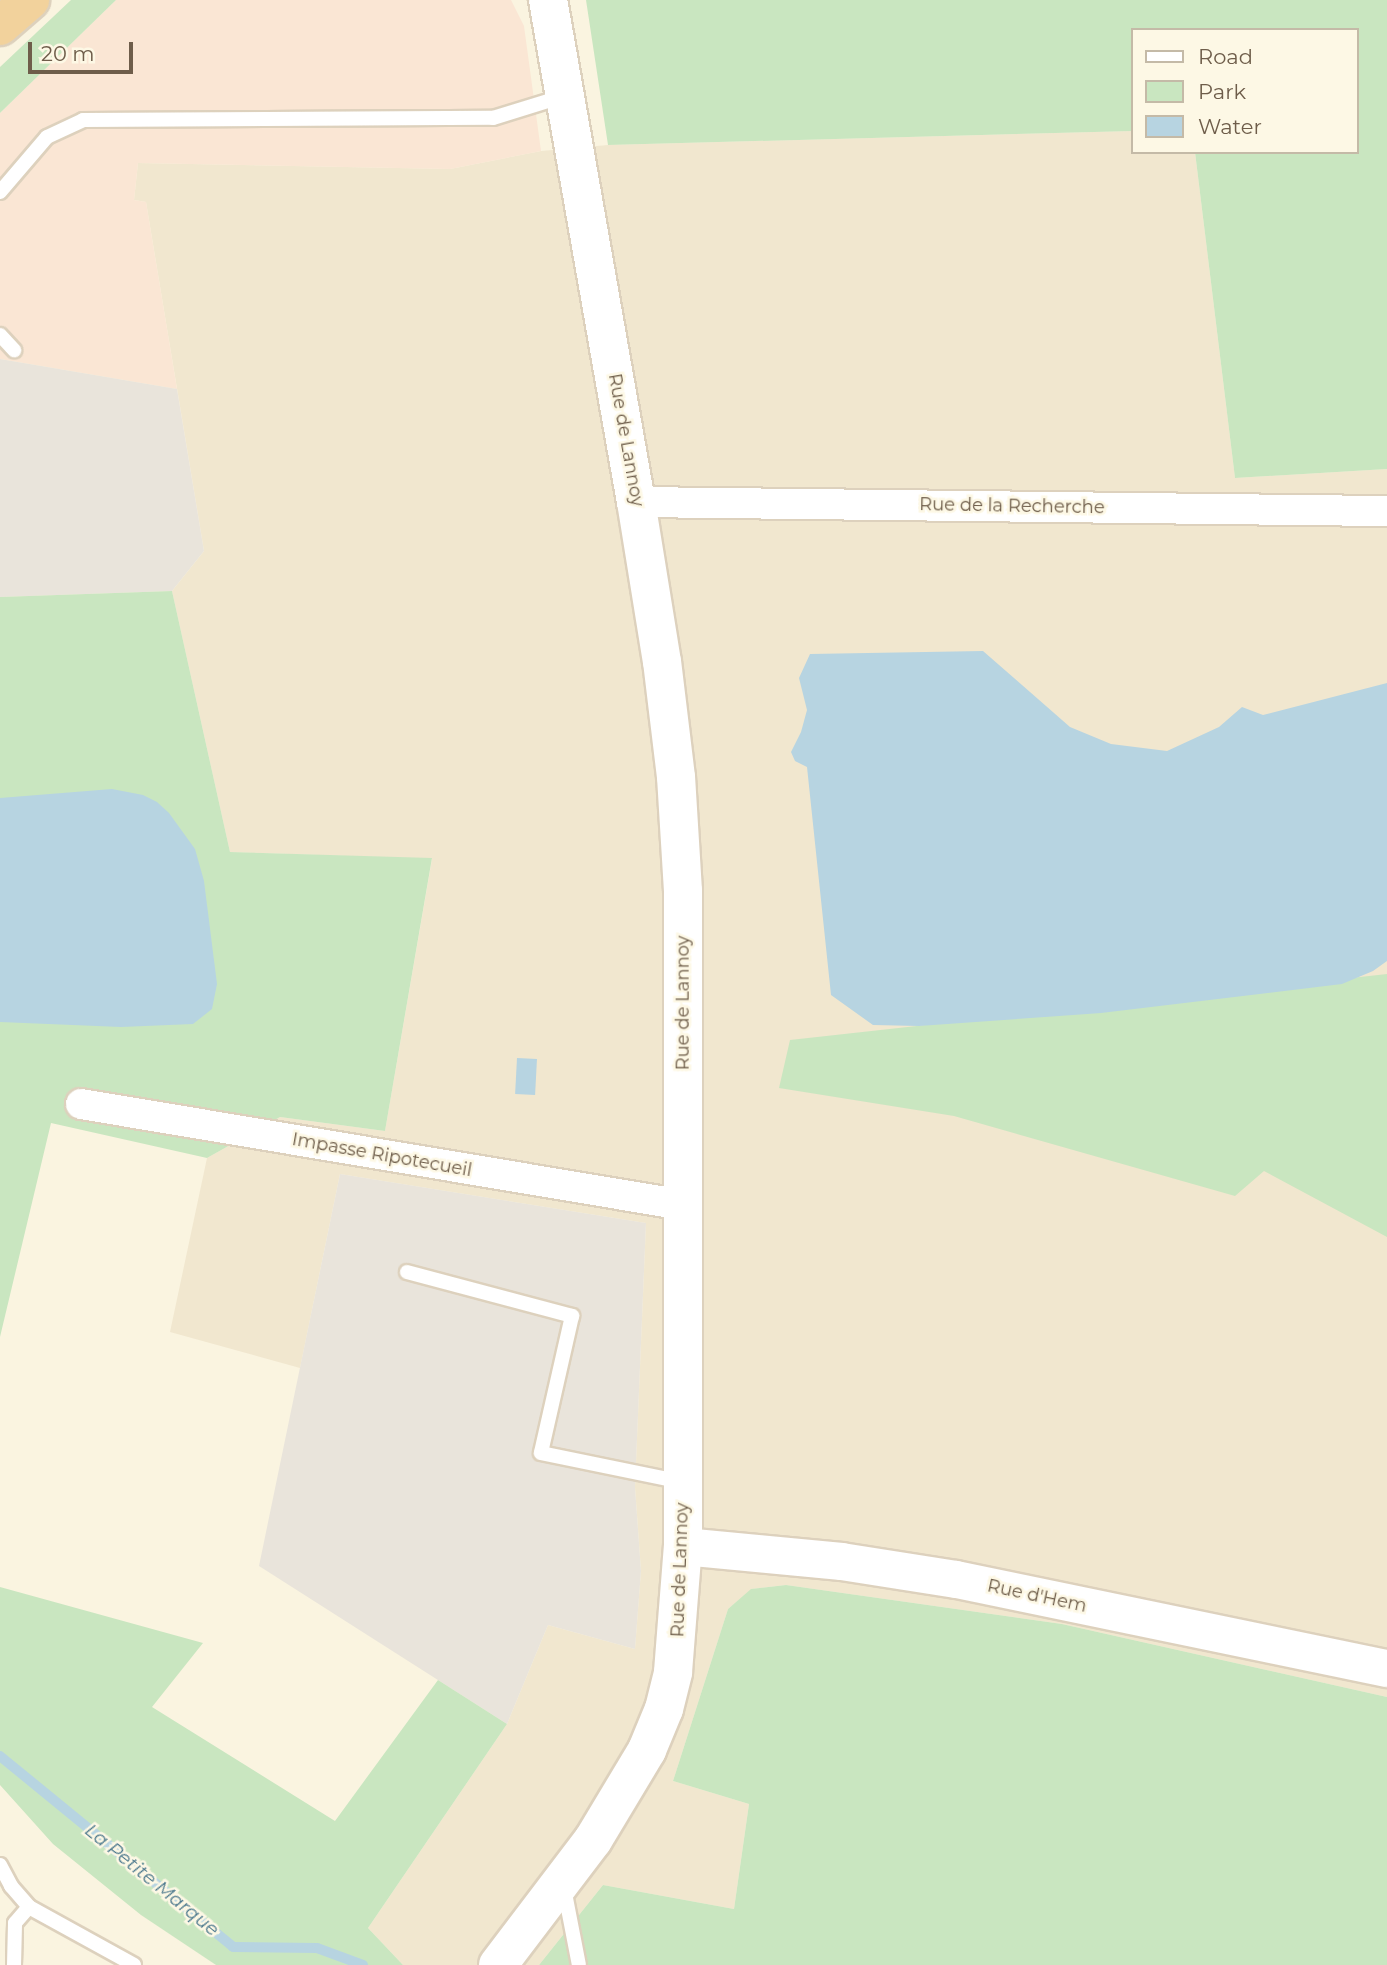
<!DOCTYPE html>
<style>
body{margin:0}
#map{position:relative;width:1387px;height:1965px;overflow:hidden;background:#faf4e0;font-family:Montserrat,sans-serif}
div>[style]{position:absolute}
.residential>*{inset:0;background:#f1e7cf}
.commercial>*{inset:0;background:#fae6d4}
.industrial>*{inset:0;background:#e9e4db}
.green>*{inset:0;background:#c9e6c0}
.water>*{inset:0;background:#b7d4e1;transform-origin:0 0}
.stream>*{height:10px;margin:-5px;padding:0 5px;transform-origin:5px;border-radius:5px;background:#b7d4e1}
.roads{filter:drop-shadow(2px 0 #ddd1bd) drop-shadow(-2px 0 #ddd1bd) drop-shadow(0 2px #ddd1bd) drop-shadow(0 -2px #ddd1bd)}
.service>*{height:14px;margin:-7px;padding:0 7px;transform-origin:7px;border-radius:7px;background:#fff}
.minor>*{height:30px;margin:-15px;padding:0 15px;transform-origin:15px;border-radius:15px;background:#fff}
.tertiary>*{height:37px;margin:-18.5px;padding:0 18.5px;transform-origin:18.5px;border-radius:18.5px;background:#fff}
.secondary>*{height:38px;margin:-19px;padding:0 19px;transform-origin:19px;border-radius:19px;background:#fff}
.trunk>*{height:38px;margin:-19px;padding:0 19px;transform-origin:19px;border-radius:19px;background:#f2d29c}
span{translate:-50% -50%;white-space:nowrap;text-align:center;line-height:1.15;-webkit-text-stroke:5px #fdf8e5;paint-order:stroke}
.street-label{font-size:18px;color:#6e5d4a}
.water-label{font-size:19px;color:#4b788d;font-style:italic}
.legend{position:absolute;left:1131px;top:28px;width:228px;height:126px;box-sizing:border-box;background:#fdf8e5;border:2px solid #c4baa7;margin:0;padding:9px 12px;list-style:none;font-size:21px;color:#6e5d4a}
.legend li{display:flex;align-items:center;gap:14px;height:35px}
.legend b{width:35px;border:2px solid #c4baa7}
.scale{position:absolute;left:28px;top:42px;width:105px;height:32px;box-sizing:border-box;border:4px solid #6e5d4a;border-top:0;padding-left:9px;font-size:21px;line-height:24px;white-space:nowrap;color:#6e5d4a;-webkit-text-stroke:5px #fdf8e5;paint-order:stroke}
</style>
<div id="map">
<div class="residential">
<i style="clip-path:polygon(1133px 131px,1133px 152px,1195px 152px,1235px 478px,1387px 469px,1387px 1697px,1062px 1624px,786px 1585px,752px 1589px,728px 1609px,673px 1781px,749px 1804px,734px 1909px,603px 1885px,539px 1965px,403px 1965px,368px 1928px,507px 1724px,548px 1625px,635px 1649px,641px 1571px,635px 1487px,646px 1223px,340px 1174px,300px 1368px,170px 1332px,207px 1158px,280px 1117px,385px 1131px,432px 859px,230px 852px,172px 591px,204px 551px,146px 202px,134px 200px,138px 163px,450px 169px,541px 151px,608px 145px)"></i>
</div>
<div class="commercial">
<i style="clip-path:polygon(116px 0,511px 0,524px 26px,541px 151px,450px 169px,138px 163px,134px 200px,146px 202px,177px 389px,0 359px,0 113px)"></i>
</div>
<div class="industrial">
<i style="clip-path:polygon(0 359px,177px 389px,204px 551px,172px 591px,0 597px)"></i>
<i style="clip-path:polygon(340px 1174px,646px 1223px,635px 1487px,641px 1571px,635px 1649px,548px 1625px,507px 1724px,259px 1566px)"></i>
</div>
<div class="green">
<i style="clip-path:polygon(71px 0,116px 0,0 113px,0 67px)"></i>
<i style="clip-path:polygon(586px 0,1387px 0,1387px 469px,1235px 478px,1195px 152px,1357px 152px,1357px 30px,1133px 30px,1133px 131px,608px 145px)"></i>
<i style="clip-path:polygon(172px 591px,230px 852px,432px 858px,385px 1131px,280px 1117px,207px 1158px,51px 1123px,0 1337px,0 597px)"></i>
<i style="clip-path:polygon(1387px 974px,1387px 1237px,1264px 1171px,1235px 1196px,954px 1116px,779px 1088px,790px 1040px)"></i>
<i style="clip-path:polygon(786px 1585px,1062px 1624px,1387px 1697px,1387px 1965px,539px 1965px,603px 1885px,734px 1909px,749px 1804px,673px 1781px,728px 1609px,751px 1589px)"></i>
<i style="clip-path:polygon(0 1587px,203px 1643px,152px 1707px,335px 1821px,438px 1680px,507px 1724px,368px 1928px,403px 1965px,216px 1965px,141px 1915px,53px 1844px,0 1785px)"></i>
</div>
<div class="water">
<i style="clip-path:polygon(983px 651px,1070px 727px,1111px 744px,1167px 751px,1219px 727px,1242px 707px,1263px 715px,1387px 683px,1387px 961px,1373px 971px,1342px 984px,1101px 1013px,919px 1026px,873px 1025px,831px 995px,807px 767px,795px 761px,791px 752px,801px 732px,807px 710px,799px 678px,810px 654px)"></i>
<i style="clip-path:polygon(112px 789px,143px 795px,157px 802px,169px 813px,195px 849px,204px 881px,217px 984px,212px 1009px,193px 1024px,121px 1027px,0 1022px,0 798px)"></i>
<i style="left:517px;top:1058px;width:20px;height:36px;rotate:3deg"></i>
</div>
<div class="stream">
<i style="left:0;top:1756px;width:301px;rotate:39.3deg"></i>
<i style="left:233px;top:1947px;width:84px;rotate:0.7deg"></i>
<i style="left:317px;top:1948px;width:49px;rotate:20.3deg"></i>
</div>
<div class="roads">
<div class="service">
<i style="left:0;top:192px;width:72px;rotate:-49.5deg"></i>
<i style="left:47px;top:137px;width:40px;rotate:-25deg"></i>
<i style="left:83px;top:120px;width:410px;rotate:-0.3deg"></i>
<i style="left:493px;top:118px;width:74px;rotate:-17.2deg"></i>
<i style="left:0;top:335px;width:21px;rotate:47deg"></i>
<i style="left:407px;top:1272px;width:171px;rotate:14.9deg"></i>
<i style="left:572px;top:1316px;width:140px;rotate:102.8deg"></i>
<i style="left:541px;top:1453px;width:144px;rotate:11.6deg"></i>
<i style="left:0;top:1865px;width:24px;rotate:62deg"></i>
<i style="left:11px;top:1886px;width:28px;rotate:49deg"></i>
<i style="left:29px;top:1907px;width:120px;rotate:28.9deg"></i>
<i style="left:564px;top:1888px;width:78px;rotate:79deg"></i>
<i style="left:14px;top:1965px;width:42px;rotate:-88.6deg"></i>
<i style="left:15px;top:1923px;width:21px;rotate:-49deg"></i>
</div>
<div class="minor">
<i style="left:636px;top:502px;width:751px;rotate:0.69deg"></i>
<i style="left:81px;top:1104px;width:610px;rotate:9.52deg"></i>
</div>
<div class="tertiary">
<i style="left:683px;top:1546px;width:159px;rotate:5.4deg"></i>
<i style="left:841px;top:1561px;width:116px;rotate:8.9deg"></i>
<i style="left:956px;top:1579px;width:440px;rotate:11.7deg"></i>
</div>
<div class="secondary">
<i style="left:498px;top:1965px;width:157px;rotate:-52.8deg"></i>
<i style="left:593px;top:1840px;width:105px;rotate:-59deg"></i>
<i style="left:647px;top:1750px;width:44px;rotate:-67.5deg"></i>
<i style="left:664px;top:1709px;width:38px;rotate:-76deg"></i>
<i style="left:673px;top:1672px;width:126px;rotate:-85.5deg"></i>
<i style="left:683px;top:1546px;width:655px;rotate:-90deg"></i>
<i style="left:683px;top:891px;width:114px;rotate:-93.5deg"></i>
<i style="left:676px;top:777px;width:116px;rotate:-96.9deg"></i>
<i style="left:662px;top:662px;width:162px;rotate:-99.2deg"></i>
<i style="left:636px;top:502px;width:510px;rotate:-99.94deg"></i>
</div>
<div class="trunk">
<i style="left:0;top:26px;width:40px;rotate:-41deg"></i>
</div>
</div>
<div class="street-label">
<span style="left:626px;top:440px;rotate:80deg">Rue de Lannoy</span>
<span style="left:1012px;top:506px;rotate:1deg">Rue de la Recherche</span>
<span style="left:683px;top:1003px;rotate:-90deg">Rue de Lannoy</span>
<span style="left:382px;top:1155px;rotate:10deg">Impasse Ripotecueil</span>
<span style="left:680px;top:1570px;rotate:-88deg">Rue de Lannoy</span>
<span style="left:1037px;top:1596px;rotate:12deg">Rue d'Hem</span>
</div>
<div class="water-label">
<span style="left:152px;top:1880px;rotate:39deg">La Petite Marque</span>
</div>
<ul class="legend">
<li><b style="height:9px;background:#fff"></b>Road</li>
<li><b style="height:19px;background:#c9e6c0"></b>Park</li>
<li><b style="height:19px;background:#b7d4e1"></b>Water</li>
</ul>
<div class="scale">20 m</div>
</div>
